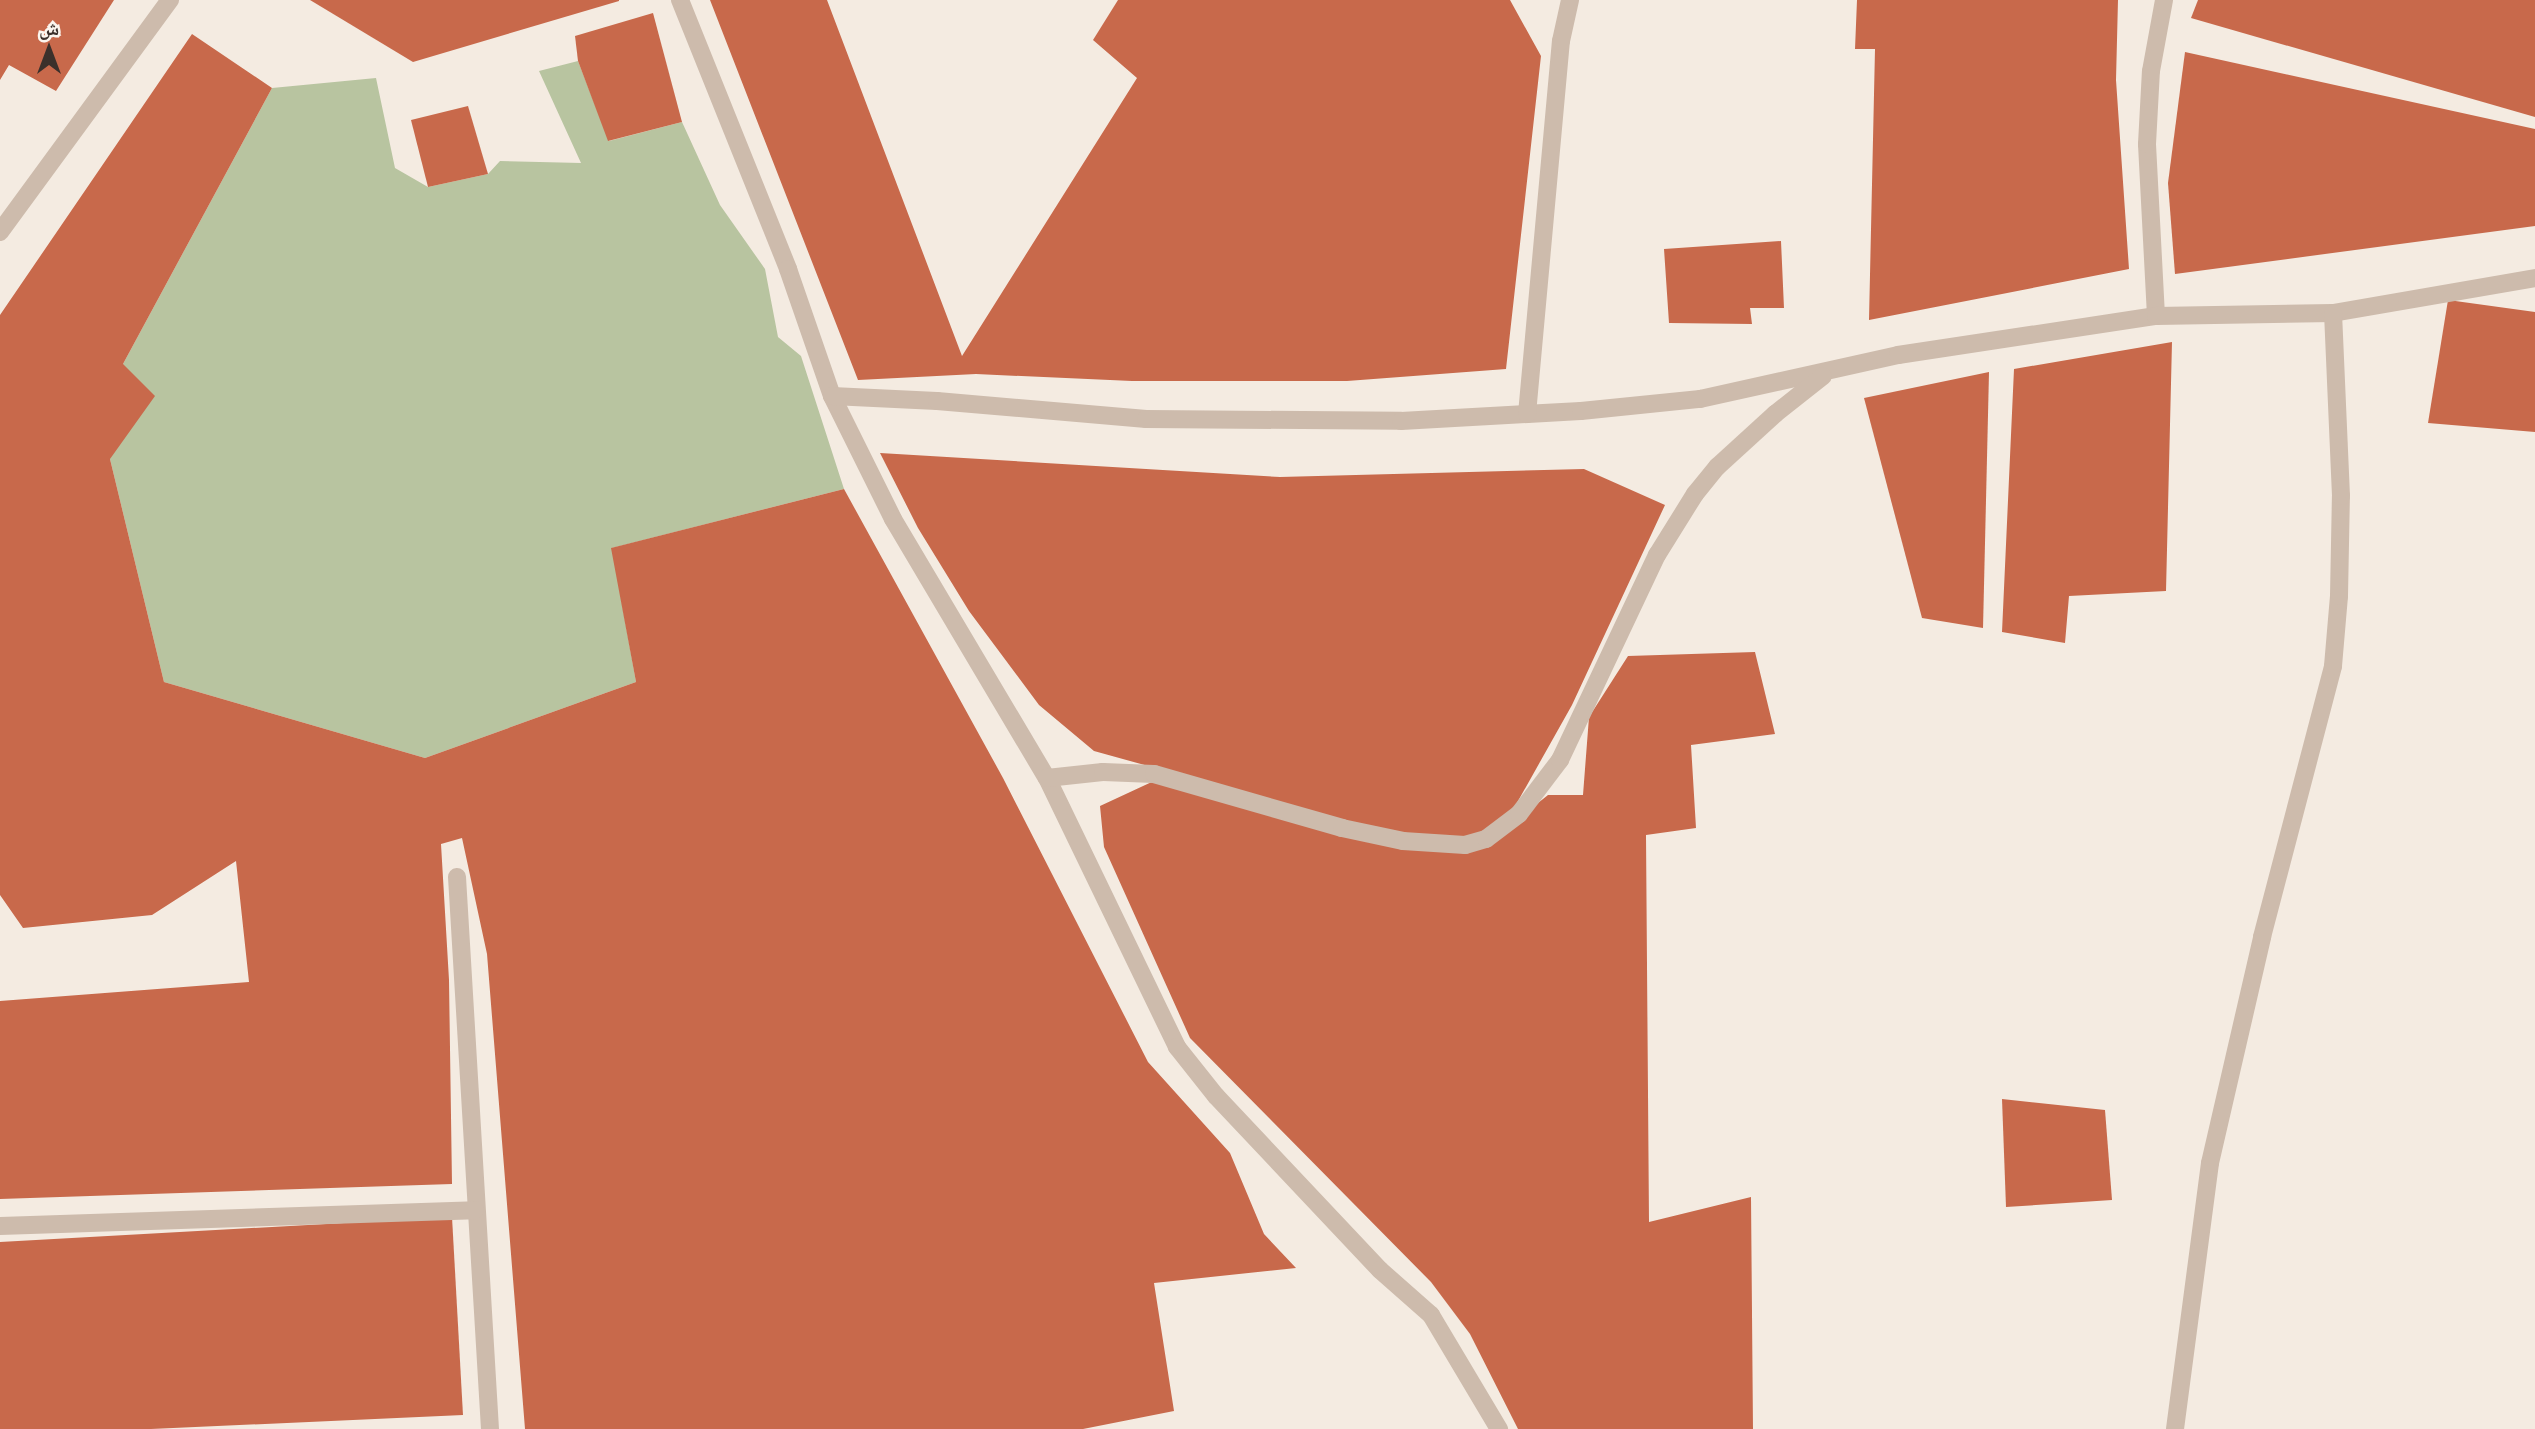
<!DOCTYPE html>
<html>
<head>
<meta charset="utf-8">
<style>
  body { margin:0 }
  #map { position:relative; width:2535px; height:1429px; overflow:hidden; background:#f4ebe1; font-family:"PT Sans Narrow","Noto Naskh Arabic",sans-serif }
  div>[style] { position:absolute }
  .green>* { inset:0; background:#b8c4a0 }
  .building>* { inset:0; background:#c8694b }
  .minor>* { height:18px; margin:-9px; padding:0 9px; transform-origin:9px; border-radius:9px; background:#cdbbac }
  span { translate:-50% -50%; white-space:nowrap; text-align:center; line-height:1.15; -webkit-text-stroke:5px #fbf5ee; paint-order:stroke }
  .north { position:absolute; left:14px; top:14px; width:70px; height:70px; -webkit-text-stroke:5px #fbf5ee; paint-order:stroke; rotate:0deg; font-size:19px; font-weight:700; line-height:28px; text-align:center; color:#3b302b }
  .north::after { content:''; display:block; margin:auto; width:24px; height:32px; background:#3b302b; clip-path:polygon(50% 0,100% 100%,50% 72%,0 100%) }
</style>
</head>
<body>
<div id="map">
  <div class="green">
    <i style="clip-path:polygon(578px 61px,609px 141px,682px 122px,720px 205px,765px 269px,778px 337px,801px 356px,844px 489px,612px 548px,636px 682px,425px 758px,164px 682px,110px 459px,123px 364px,272px 88px,376px 78px,395px 168px,428px 187px,488px 174px,500px 161px,581px 163px,539px 71px)"></i>
  </div>
  <div class="building">
    <i style="clip-path:polygon(0 0,114px 0,56px 91px,9px 65px,0 80px)"></i>
    <i style="clip-path:polygon(310px 0,619px 0,619px 1px,413px 62px)"></i>
    <i style="clip-path:polygon(710px 0,827px 0,962px 356px,1137px 78px,1093px 40px,1118px 0,1510px 0,1541px 56px,1506px 369px,1347px 381px,1132px 381px,976px 374px,858px 380px)"></i>
    <i style="clip-path:polygon(1857px 0,2118px 0,2116px 80px,2129px 269px,1869px 320px,1875px 49px,1855px 49px)"></i>
    <i style="clip-path:polygon(2198px 0,2535px 0,2535px 117px,2191px 18px)"></i>
    <i style="clip-path:polygon(653px 13px,682px 122px,608px 141px,578px 61px,575px 36px)"></i>
    <i style="clip-path:polygon(192px 34px,272px 88px,123px 364px,155px 396px,110px 459px,164px 682px,425px 758px,636px 682px,611px 548px,844px 489px,1003px 778px,1148px 1062px,1230px 1153px,1264px 1234px,1296px 1268px,1154px 1283px,1174px 1411px,1083px 1429px,525px 1429px,487px 954px,462px 838px,441px 844px,449px 980px,452px 1184px,0 1199px,0 1001px,249px 982px,236px 861px,152px 915px,23px 928px,0 895px,0 315px)"></i>
    <i style="clip-path:polygon(2185px 52px,2535px 129px,2535px 226px,2175px 274px,2168px 183px)"></i>
    <i style="clip-path:polygon(468px 106px,488px 174px,428px 187px,411px 120px)"></i>
    <i style="clip-path:polygon(1781px 241px,1784px 308px,1750px 308px,1752px 324px,1669px 323px,1664px 249px)"></i>
    <i style="clip-path:polygon(2448px 300px,2535px 312px,2535px 432px,2428px 423px)"></i>
    <i style="clip-path:polygon(2172px 342px,2166px 591px,2069px 596px,2065px 643px,2002px 632px,2014px 369px)"></i>
    <i style="clip-path:polygon(1989px 372px,1983px 628px,1922px 618px,1864px 398px)"></i>
    <i style="clip-path:polygon(880px 453px,1280px 477px,1584px 469px,1665px 505px,1572px 705px,1504px 826px,1465px 841px,1390px 833px,1094px 751px,1039px 705px,969px 611px,918px 528px)"></i>
    <i style="clip-path:polygon(1755px 652px,1775px 734px,1691px 745px,1696px 828px,1646px 835px,1649px 1222px,1751px 1197px,1753px 1429px,1518px 1429px,1470px 1334px,1431px 1282px,1190px 1038px,1104px 847px,1100px 806px,1156px 780px,1421px 850px,1479px 850px,1548px 795px,1583px 795px,1589px 717px,1628px 656px)"></i>
    <i style="clip-path:polygon(2002px 1099px,2105px 1110px,2112px 1200px,2006px 1207px)"></i>
    <i style="clip-path:polygon(452px 1217px,463px 1415px,151px 1429px,0 1429px,0 1242px)"></i>
  </div>
  <div class="minor">
    <i style="left:680px;top:0;width:290px;rotate:68.1deg"></i>
    <i style="left:788px;top:269px;width:134px;rotate:70.9deg"></i>
    <i style="left:832px;top:396px;width:137px;rotate:63.6deg"></i>
    <i style="left:893px;top:519px;width:301px;rotate:59.3deg"></i>
    <i style="left:1047px;top:778px;width:299px;rotate:64.2deg"></i>
    <i style="left:1177px;top:1047px;width:63px;rotate:51.5deg"></i>
    <i style="left:1216px;top:1096px;width:239px;rotate:46.7deg"></i>
    <i style="left:1380px;top:1270px;width:68px;rotate:41.4deg"></i>
    <i style="left:1431px;top:1315px;width:133px;rotate:59.2deg"></i>
    <i style="left:0;top:232px;width:288px;rotate:-53.8deg"></i>
    <i style="left:2156px;top:316px;width:172px;rotate:-93deg"></i>
    <i style="left:2147px;top:144px;width:73px;rotate:-86.9deg"></i>
    <i style="left:2151px;top:71px;width:72px;rotate:-79.6deg"></i>
    <i style="left:832px;top:396px;width:105px;rotate:2.7deg"></i>
    <i style="left:937px;top:401px;width:210px;rotate:4.9deg"></i>
    <i style="left:1146px;top:419px;width:255px;rotate:0.4deg"></i>
    <i style="left:1401px;top:421px;width:180px;rotate:-3.2deg"></i>
    <i style="left:1581px;top:411px;width:120px;rotate:-5.8deg"></i>
    <i style="left:1700px;top:399px;width:203px;rotate:-12.5deg"></i>
    <i style="left:1898px;top:355px;width:261px;rotate:-8.6deg"></i>
    <i style="left:2156px;top:316px;width:177px;rotate:-1deg"></i>
    <i style="left:2333px;top:313px;width:205px;rotate:-9.8deg"></i>
    <i style="left:1527px;top:414px;width:375px;rotate:-84.8deg"></i>
    <i style="left:1561px;top:41px;width:42px;rotate:-77.6deg"></i>
    <i style="left:1047px;top:778px;width:56px;rotate:-6.1deg"></i>
    <i style="left:1103px;top:772px;width:51px;rotate:2.2deg"></i>
    <i style="left:1154px;top:774px;width:196px;rotate:16deg"></i>
    <i style="left:1342px;top:828px;width:62px;rotate:12deg"></i>
    <i style="left:1403px;top:841px;width:62px;rotate:3.7deg"></i>
    <i style="left:1465px;top:845px;width:22px;rotate:-16deg"></i>
    <i style="left:1486px;top:839px;width:41px;rotate:-37.1deg"></i>
    <i style="left:1519px;top:814px;width:68px;rotate:-52.8deg"></i>
    <i style="left:1560px;top:760px;width:227px;rotate:-64.7deg"></i>
    <i style="left:1657px;top:555px;width:72px;rotate:-58.1deg"></i>
    <i style="left:1695px;top:494px;width:35px;rotate:-51deg"></i>
    <i style="left:1717px;top:467px;width:79px;rotate:-42.4deg"></i>
    <i style="left:1775px;top:414px;width:61px;rotate:-38.4deg"></i>
    <i style="left:457px;top:877px;width:553px;rotate:86.58deg"></i>
    <i style="left:0;top:1226px;width:475px;rotate:-1.9deg"></i>
    <i style="left:2175px;top:1429px;width:268px;rotate:-82.5deg"></i>
    <i style="left:2210px;top:1163px;width:232px;rotate:-77deg"></i>
    <i style="left:2262px;top:937px;width:280px;rotate:-75.3deg"></i>
    <i style="left:2333px;top:666px;width:70px;rotate:-85.1deg"></i>
    <i style="left:2339px;top:596px;width:100px;rotate:-88.9deg"></i>
    <i style="left:2341px;top:496px;width:183px;rotate:-92.5deg"></i>
  </div>
  <div class="north">ش</div>
</div>
</body>
</html>
